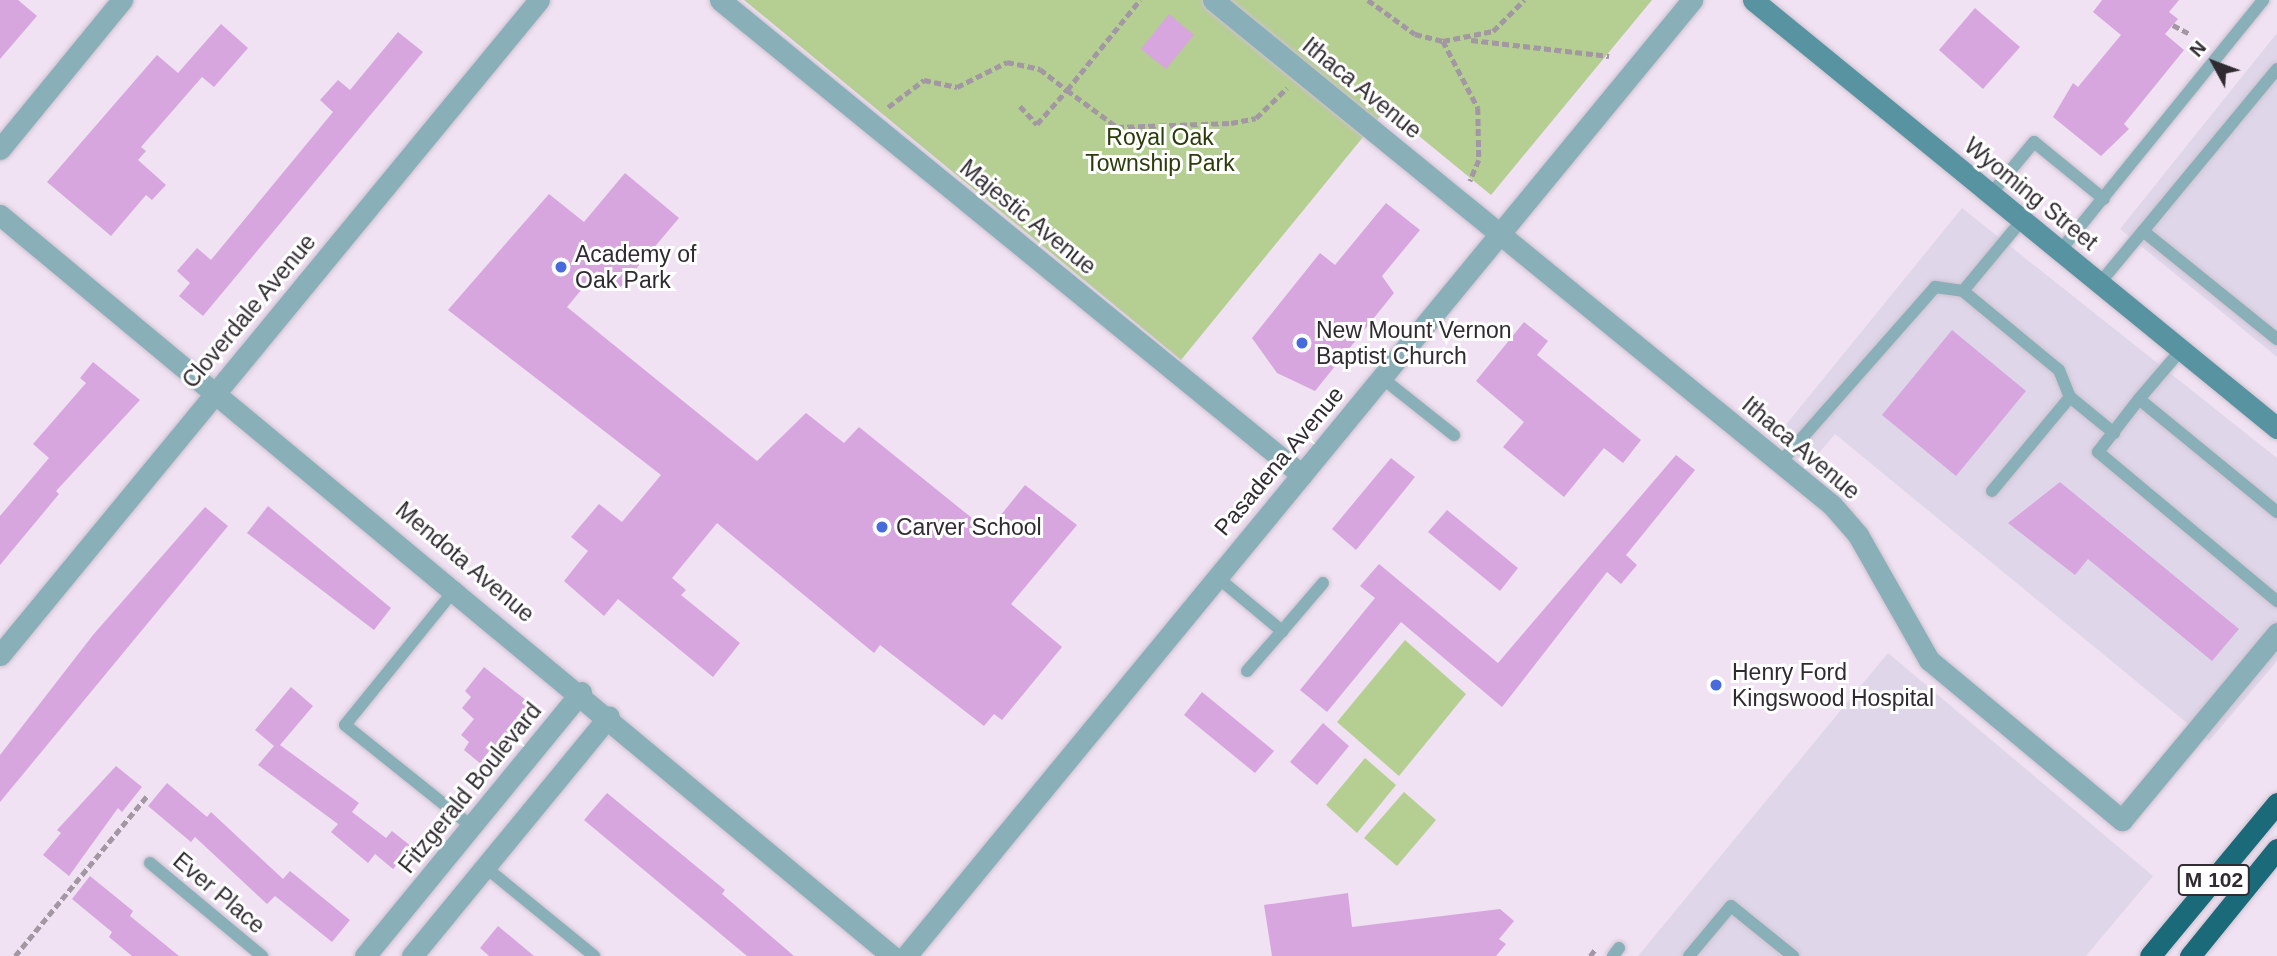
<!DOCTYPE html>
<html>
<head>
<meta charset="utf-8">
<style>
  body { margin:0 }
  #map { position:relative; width:2277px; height:956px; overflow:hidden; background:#f0e2f2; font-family:Helvetica,sans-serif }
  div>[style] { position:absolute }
  .commercial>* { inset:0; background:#dfd6ea }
  .green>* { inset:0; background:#b5ce92 }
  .building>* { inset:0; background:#d7a6df }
  .path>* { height:4.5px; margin-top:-2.25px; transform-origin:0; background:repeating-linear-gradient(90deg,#a297a3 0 7px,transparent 0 10.5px) }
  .roads { filter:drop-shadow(0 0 2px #cdc1cf) drop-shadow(0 0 2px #cdc1cf) }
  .lane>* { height:12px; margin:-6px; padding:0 6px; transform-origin:6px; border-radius:6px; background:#89afb9 }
  .street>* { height:21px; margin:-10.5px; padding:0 10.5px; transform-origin:10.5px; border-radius:10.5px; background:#89afb9 }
  .secondary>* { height:21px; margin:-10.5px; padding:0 10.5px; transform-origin:10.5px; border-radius:10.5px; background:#5893a1 }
  .highway>* { height:21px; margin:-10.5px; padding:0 10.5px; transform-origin:10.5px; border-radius:10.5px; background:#1b6a7a }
  .dots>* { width:19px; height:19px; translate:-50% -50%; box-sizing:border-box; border:4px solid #fff; border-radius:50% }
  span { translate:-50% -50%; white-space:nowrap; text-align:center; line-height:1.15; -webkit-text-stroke:6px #fff; paint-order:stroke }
  .shield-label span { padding:2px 5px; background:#fff; border:2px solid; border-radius:5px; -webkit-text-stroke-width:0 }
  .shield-label { font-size:21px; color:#302b31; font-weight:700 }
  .street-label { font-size:23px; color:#302b31 }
  .park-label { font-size:23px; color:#2b3c0a }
  .poi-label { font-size:23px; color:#302b31 }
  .left { translate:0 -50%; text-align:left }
  .north { position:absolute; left:2179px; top:28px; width:70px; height:70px; -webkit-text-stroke:5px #fff; paint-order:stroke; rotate:311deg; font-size:19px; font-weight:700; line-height:28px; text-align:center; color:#302b31 }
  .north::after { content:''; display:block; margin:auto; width:24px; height:32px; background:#302b31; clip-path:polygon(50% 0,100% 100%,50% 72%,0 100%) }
</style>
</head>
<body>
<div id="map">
  <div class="commercial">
    <i style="clip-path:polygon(2277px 33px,2277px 357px,2120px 229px)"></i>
    <i style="clip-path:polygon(1962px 208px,2277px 458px,2277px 661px,2209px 741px,1835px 434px,1808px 466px,1776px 437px)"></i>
    <i style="clip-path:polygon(1888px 653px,2153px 876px,2086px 956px,1638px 956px)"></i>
  </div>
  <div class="green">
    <i style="clip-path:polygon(744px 0,1652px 0,1491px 195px,1386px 109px,1181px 360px)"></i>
    <i style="clip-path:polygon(1405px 640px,1466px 694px,1399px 776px,1337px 722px)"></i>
    <i style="clip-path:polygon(1365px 758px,1396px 785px,1357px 833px,1326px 805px)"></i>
    <i style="clip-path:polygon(1404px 792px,1436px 820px,1397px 866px,1364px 838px)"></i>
  </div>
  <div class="building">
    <i style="clip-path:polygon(0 0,18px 0,37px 16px,0 59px)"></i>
    <i style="clip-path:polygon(2102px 0,2179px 0,2169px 12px,2178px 19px,2165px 34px,2184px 50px,2124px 124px,2129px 129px,2101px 156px,2053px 117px,2073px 83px,2078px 87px,2121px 35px,2093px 12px)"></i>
    <i style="clip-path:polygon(1975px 8px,2020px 47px,1983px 89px,1939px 50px)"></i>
    <i style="clip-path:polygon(1169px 14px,1194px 35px,1166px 69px,1141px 49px)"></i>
    <i style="clip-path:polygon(221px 24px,248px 48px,214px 87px,202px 77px,141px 147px,146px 151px,138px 160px,166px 185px,152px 200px,146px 195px,111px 236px,47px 182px,157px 55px,178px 73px)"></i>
    <i style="clip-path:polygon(398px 32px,423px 52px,203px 316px,179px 296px,190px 283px,177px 271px,197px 248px,211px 260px,333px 112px,320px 100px,338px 80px,350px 90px)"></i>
    <i style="clip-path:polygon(625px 173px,679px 218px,619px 289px,597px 271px,567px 307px,757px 461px,806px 413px,844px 443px,859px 427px,988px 531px,1025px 485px,1077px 525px,1011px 604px,1062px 647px,1002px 720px,994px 714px,984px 726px,880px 645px,874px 653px,717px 523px,672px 578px,686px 590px,681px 595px,740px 643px,713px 677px,618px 599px,604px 616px,564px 581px,588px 551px,571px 537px,599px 504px,622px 522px,661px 475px,448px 310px,549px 194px,584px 222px)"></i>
    <i style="clip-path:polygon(1386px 203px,1420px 230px,1382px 276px,1394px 293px,1315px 391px,1277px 373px,1252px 338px,1320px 253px,1335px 265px)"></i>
    <i style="clip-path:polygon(1524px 322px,1548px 341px,1537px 355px,1641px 440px,1623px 463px,1604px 448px,1564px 497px,1503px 447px,1524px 422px,1476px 381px)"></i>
    <i style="clip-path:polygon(1952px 330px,2026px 391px,1956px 476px,1882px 415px)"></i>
    <i style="clip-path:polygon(93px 362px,140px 400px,56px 491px,59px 494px,0 565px,0 516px,49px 458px,33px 444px,86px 383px,80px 378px)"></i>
    <i style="clip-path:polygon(1676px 455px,1695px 470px,1626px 555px,1637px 565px,1621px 584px,1607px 572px,1502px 707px,1401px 622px,1327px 712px,1300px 690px,1375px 598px,1360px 586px,1379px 564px,1498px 663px)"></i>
    <i style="clip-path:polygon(1391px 458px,1415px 477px,1356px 550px,1332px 529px)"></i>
    <i style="clip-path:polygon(2060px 482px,2239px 629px,2212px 661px,2088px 559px,2075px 575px,2008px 523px)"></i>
    <i style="clip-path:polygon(268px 506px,391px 608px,374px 630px,247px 533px)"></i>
    <i style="clip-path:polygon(205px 507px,228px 526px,0 802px,0 755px,93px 635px)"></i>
    <i style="clip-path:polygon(1447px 510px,1518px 568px,1500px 591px,1428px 532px)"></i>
    <i style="clip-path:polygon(484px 667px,536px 708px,487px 769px,464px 750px,469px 742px,461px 735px,474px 719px,462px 708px,471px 697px,465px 691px)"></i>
    <i style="clip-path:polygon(291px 687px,313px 706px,280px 745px,359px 803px,352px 812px,386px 838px,392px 831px,412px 847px,393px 869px,375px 854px,368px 863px,331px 832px,338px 824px,258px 765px,274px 746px,255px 730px)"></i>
    <i style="clip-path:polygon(1202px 692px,1274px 751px,1255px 773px,1184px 715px)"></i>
    <i style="clip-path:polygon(1323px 723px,1349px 746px,1317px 785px,1290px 762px)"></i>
    <i style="clip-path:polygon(116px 766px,142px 787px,122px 812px,118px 808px,69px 876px,43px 855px,61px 833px,57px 830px)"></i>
    <i style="clip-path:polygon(167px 783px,207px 817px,211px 812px,283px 879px,290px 871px,350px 920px,332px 942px,275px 896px,267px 904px,195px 837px,191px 842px,148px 806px)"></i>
    <i style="clip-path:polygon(607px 793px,725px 890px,722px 894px,794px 956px,747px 956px,584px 820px)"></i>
    <i style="clip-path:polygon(90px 876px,133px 911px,130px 916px,179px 956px,132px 956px,109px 937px,112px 932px,72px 899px)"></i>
    <i style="clip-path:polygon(1348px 893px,1352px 927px,1500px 909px,1514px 921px,1499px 939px,1506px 944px,1496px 956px,1272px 956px,1264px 905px)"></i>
    <i style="clip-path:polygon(498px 926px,534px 956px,489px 956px,480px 948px)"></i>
  </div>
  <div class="path">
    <i style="left:1368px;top:0;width:58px;rotate:35.9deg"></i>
    <i style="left:1415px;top:34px;width:29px;rotate:14deg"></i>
    <i style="left:1443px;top:41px;width:51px;rotate:-11.3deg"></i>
    <i style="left:1493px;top:31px;width:44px;rotate:-45deg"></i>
    <i style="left:2173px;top:25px;width:19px;rotate:28deg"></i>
    <i style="left:1471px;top:40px;width:139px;rotate:6.6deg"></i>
    <i style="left:1443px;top:41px;width:76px;rotate:62.4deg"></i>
    <i style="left:1478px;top:108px;width:52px;rotate:88.9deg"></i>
    <i style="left:1479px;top:160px;width:23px;rotate:113deg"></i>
    <i style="left:1020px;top:106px;width:25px;rotate:47deg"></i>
    <i style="left:1037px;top:124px;width:45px;rotate:-48.6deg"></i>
    <i style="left:1067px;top:90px;width:62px;rotate:36.5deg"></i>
    <i style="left:1117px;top:127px;width:114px;rotate:-2deg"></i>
    <i style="left:1231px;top:123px;width:25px;rotate:-11deg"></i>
    <i style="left:1256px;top:118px;width:43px;rotate:-44.1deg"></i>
    <i style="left:888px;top:107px;width:45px;rotate:-36.9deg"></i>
    <i style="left:924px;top:80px;width:34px;rotate:12deg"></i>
    <i style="left:957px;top:87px;width:56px;rotate:-26.6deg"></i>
    <i style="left:1007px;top:62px;width:34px;rotate:12deg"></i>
    <i style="left:1040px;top:69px;width:34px;rotate:38deg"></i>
    <i style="left:1067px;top:90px;width:116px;rotate:-51deg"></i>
    <i style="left:15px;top:956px;width:207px;rotate:-50.5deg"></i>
    <i style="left:1590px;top:956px;width:10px;rotate:-53deg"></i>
  </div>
  <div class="roads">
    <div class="lane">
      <i style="left:2277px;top:69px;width:210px;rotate:129.6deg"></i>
      <i style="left:2143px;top:231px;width:172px;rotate:38.9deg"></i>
      <i style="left:1990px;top:195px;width:69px;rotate:-50.3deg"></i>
      <i style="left:2034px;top:142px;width:90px;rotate:39.2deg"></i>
      <i style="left:2022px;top:220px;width:92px;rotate:129.7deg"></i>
      <i style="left:1963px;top:291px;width:124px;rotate:39.5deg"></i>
      <i style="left:2059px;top:370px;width:29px;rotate:68deg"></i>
      <i style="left:2070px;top:397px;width:57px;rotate:39.3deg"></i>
      <i style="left:2060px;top:251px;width:323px;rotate:-51deg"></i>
      <i style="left:2099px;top:284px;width:69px;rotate:-50.3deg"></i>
      <i style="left:1382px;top:378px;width:92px;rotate:38.4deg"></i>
      <i style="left:2139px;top:399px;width:65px;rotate:-49.4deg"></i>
      <i style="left:1780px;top:463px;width:235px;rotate:-48.6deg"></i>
      <i style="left:1935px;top:287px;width:28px;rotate:8deg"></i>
      <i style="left:1992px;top:491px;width:122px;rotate:-50.3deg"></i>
      <i style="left:2277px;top:512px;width:178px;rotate:-140.7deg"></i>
      <i style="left:2139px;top:399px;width:67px;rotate:127.7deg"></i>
      <i style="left:2098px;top:452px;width:233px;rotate:39.8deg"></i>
      <i style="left:1217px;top:577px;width:85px;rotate:39.7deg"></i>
      <i style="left:1282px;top:631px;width:63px;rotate:-49.5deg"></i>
      <i style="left:456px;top:588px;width:176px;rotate:129deg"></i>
      <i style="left:345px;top:725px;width:161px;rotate:38.7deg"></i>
      <i style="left:1247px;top:671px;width:53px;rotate:-48.8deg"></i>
      <i style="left:150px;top:863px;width:146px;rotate:39.7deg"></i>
      <i style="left:485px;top:867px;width:141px;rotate:39.2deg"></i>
      <i style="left:1613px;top:956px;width:10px;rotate:-53deg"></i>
      <i style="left:1689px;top:956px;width:65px;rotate:-50deg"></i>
      <i style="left:1731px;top:906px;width:80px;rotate:38.9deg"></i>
    </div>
    <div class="street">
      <i style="left:720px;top:0;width:751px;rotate:39.22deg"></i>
      <i style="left:1213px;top:0;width:799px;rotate:39.21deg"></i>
      <i style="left:1832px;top:505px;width:40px;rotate:49deg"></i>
      <i style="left:1858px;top:535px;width:144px;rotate:60.4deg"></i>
      <i style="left:1929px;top:660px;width:251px;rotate:39.7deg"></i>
      <i style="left:2122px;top:820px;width:243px;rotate:-50.3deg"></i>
      <i style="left:0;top:149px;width:193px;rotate:-50.7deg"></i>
      <i style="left:0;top:215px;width:1160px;rotate:39.72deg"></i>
      <i style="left:0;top:655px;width:848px;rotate:-50.55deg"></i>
      <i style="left:365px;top:956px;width:341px;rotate:-50.7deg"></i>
      <i style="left:412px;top:956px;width:310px;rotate:-50.6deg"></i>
      <i style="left:906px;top:956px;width:1238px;rotate:-50.57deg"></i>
    </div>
    <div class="secondary">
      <i style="left:1753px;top:0;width:677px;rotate:39.24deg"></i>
    </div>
    <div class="highway">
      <i style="left:2150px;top:956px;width:199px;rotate:-50.3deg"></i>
      <i style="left:2190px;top:956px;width:138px;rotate:-50.9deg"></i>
    </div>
  </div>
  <div class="dots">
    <i style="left:561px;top:267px;background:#476add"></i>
    <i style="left:1302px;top:343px;background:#476add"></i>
    <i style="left:882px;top:527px;background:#476add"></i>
    <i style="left:1716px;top:685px;background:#476add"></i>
  </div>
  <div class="shield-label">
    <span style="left:2214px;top:880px">M 102</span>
  </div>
  <div class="street-label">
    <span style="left:1362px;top:88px;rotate:39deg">Ithaca Avenue</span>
    <span style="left:2031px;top:194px;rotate:39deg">Wyoming Street</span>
    <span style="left:1028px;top:217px;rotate:39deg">Majestic Avenue</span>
    <span style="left:249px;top:311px;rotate:-50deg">Cloverdale Avenue</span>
    <span style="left:1801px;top:448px;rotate:40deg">Ithaca Avenue</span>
    <span style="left:1279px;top:461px;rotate:-50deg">Pasadena Avenue</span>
    <span style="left:465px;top:562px;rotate:40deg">Mendota Avenue</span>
    <span style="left:470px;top:788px;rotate:-51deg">Fitzgerald Boulevard</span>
    <span style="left:219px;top:893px;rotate:40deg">Ever Place</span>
  </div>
  <div class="park-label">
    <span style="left:1160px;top:150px">Royal Oak<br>Township Park</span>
  </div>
  <div class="poi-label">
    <span class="left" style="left:575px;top:267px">Academy of<br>Oak Park</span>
    <span class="left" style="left:1316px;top:343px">New Mount Vernon<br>Baptist Church</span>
    <span class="left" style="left:896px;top:527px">Carver School</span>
    <span class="left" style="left:1732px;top:685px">Henry Ford<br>Kingswood Hospital</span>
  </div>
  <div class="north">N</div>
</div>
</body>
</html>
